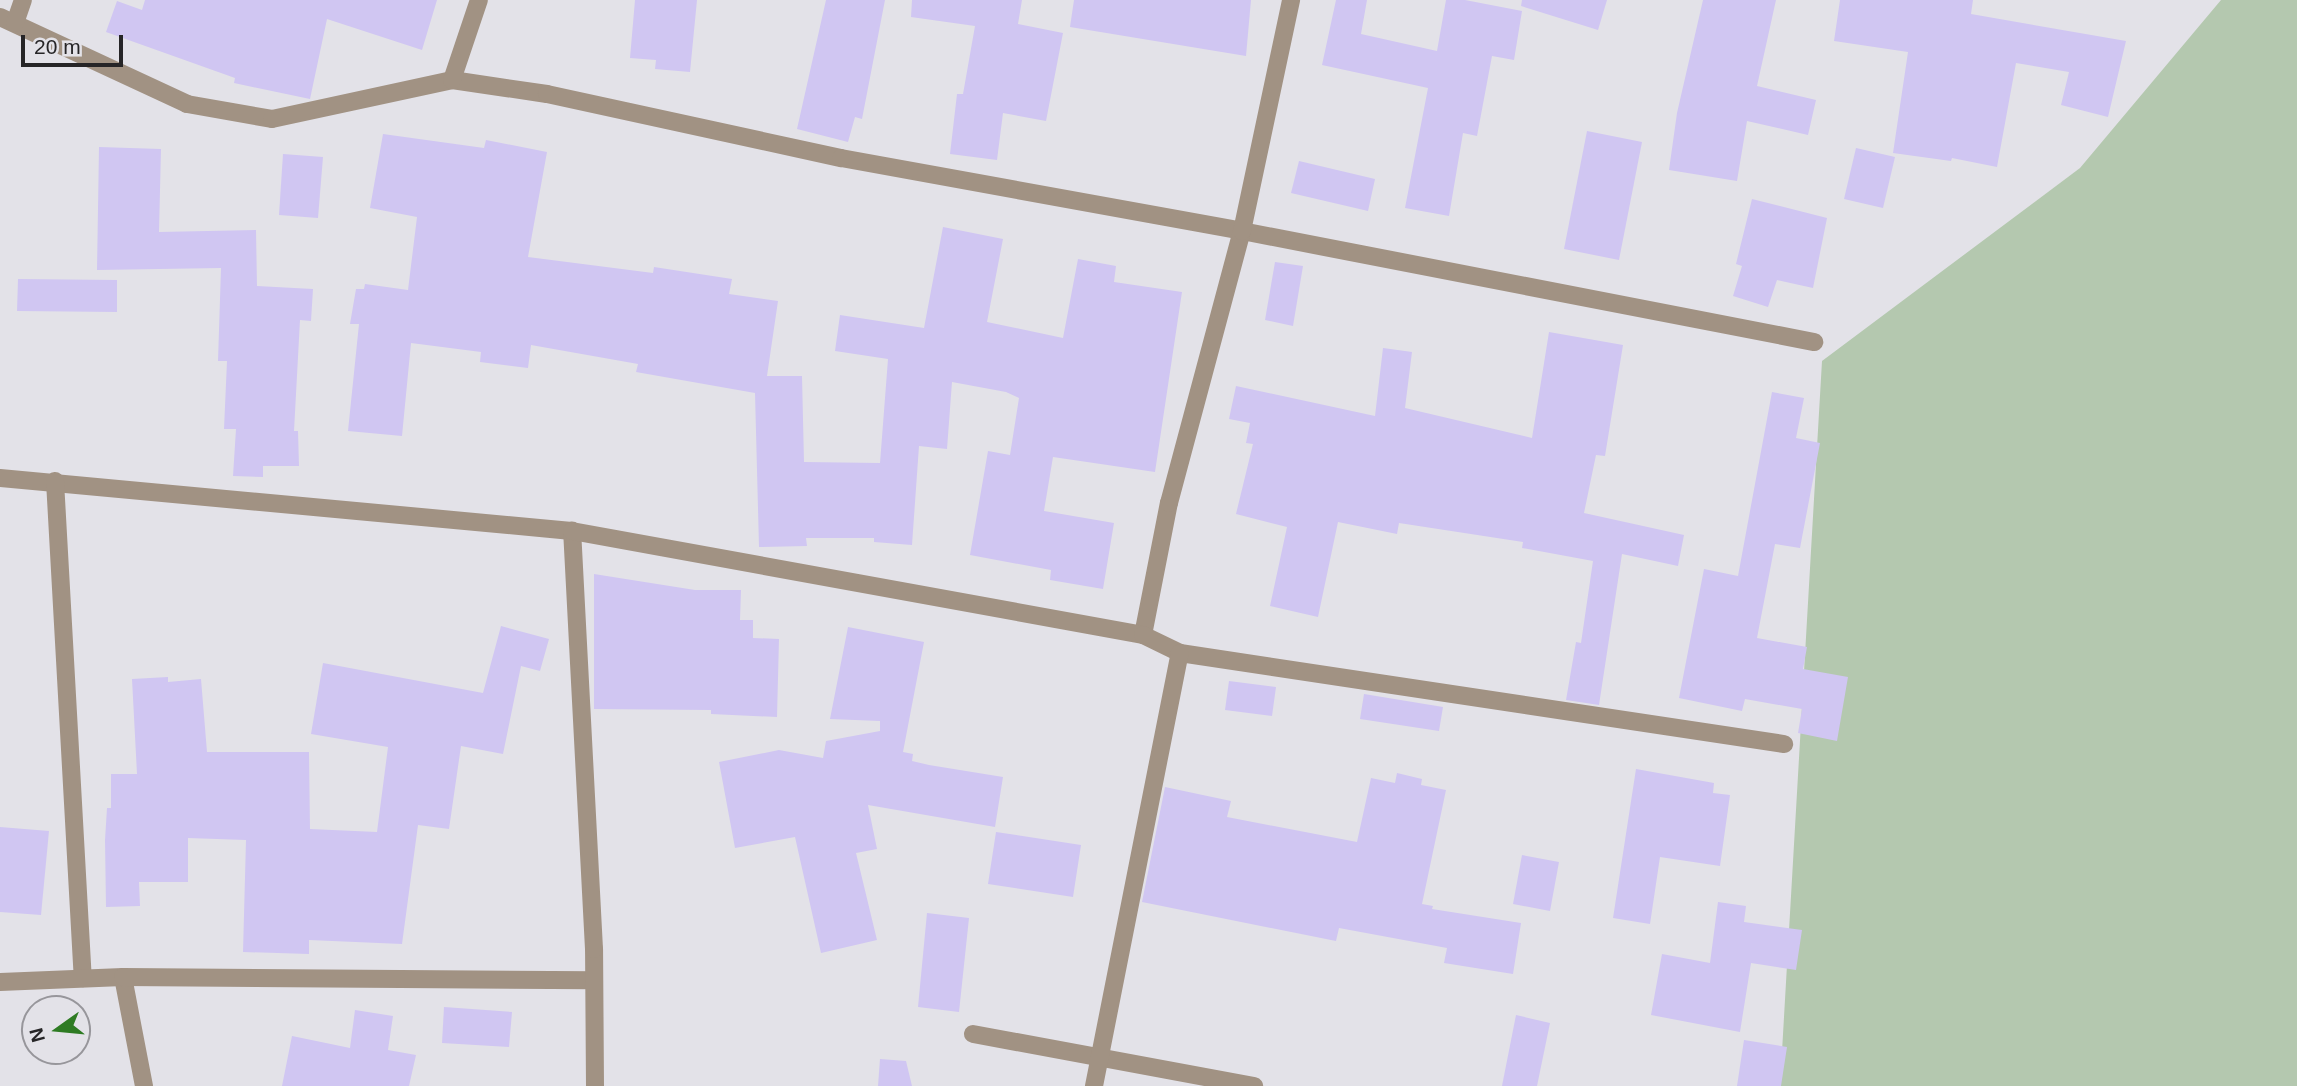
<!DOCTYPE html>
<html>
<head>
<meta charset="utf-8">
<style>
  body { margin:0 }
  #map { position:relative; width:2297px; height:1086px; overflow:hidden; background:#e3e2e8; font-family:Arial,sans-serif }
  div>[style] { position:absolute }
  .green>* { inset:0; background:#b4c8af }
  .building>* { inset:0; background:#d0c6f2 }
  .minor>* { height:18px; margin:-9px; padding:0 9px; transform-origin:9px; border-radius:9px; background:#a19283 }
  span { translate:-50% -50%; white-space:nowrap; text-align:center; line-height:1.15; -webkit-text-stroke:5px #e3e2e8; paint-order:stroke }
  .north { position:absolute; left:21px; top:995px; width:70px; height:70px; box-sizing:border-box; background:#e3e2e8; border:2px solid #97969b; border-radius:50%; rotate:255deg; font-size:19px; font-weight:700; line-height:28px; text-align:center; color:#262527 }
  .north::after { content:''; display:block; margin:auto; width:24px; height:32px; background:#2e7b23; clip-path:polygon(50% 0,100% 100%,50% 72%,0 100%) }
  .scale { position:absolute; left:21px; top:35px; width:102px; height:32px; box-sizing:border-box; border:4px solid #262527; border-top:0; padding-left:9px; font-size:21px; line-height:24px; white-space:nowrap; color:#262527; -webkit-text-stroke:5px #e3e2e8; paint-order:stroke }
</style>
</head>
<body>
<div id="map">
  <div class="green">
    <i style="clip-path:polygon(2221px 0,2297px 0,2297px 1086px,1780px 1086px,1822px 361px,2080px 168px)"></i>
  </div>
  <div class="building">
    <i style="clip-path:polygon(145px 0,437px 0,422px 50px,327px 19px,310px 99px,234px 83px,235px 78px,106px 32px,117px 1px,142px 10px)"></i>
    <i style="clip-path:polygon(635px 0,697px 0,690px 72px,655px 69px,656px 60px,630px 58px)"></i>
    <i style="clip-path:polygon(826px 0,885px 0,862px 119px,855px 117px,848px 142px,797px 129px)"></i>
    <i style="clip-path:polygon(912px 0,1022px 0,1018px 24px,1063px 33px,1046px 121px,1003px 113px,997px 160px,950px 154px,957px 94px,963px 94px,975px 26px,911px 17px)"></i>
    <i style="clip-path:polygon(1074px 0,1251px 0,1246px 56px,1070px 27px)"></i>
    <i style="clip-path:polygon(1336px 0,1367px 0,1361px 34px,1437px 51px,1446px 0,1465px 0,1522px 11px,1514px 60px,1492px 56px,1477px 136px,1463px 133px,1449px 216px,1405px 208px,1428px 88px,1322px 65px)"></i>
    <i style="clip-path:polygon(1522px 0,1607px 0,1598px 30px,1521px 6px)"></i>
    <i style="clip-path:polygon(1703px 0,1776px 0,1757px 86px,1816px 100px,1808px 135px,1747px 121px,1737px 181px,1669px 170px,1677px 113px)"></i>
    <i style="clip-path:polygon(1840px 0,1973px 0,1971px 14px,2126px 41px,2108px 117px,2061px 105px,2069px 72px,2016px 63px,1997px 167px,1952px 158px,1951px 161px,1893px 153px,1908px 52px,1834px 41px)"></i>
    <i style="clip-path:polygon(1587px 131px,1642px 142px,1619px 260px,1564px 249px)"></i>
    <i style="clip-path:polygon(383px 134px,484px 148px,486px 140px,547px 152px,528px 257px,653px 273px,654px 267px,732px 279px,729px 294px,778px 301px,767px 376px,802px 376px,804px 462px,880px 463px,888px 359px,835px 351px,840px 315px,924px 328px,943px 227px,1003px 239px,987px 322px,1063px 338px,1078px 259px,1116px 266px,1114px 282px,1182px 292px,1155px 472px,1053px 457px,1044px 511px,1114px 523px,1103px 589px,1050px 580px,1051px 570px,970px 555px,988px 451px,1010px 455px,1019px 398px,1006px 392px,952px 382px,947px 449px,919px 446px,912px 545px,874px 542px,874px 538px,806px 538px,807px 546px,759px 547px,755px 393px,636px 372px,638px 364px,531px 345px,528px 368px,480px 362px,481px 352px,411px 343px,402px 436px,348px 431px,359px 324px,350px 324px,356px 289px,364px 289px,365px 284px,408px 290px,417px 217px,370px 208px)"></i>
    <i style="clip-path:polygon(99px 147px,161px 149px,159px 232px,256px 230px,257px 286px,313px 289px,311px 321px,300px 320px,294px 431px,298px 431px,299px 466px,263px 466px,263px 477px,233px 476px,236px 429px,224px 429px,227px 361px,218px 361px,221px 268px,97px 270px)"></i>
    <i style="clip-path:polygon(1856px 148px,1895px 157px,1883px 208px,1844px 199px)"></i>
    <i style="clip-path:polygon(283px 154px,323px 157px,318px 218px,279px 215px)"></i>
    <i style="clip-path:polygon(1299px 161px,1375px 179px,1368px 211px,1291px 193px)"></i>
    <i style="clip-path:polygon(1752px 199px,1827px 218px,1813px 288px,1777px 280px,1768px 307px,1733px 296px,1742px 266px,1736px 264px)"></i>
    <i style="clip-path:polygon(1275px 262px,1303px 266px,1293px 326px,1265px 320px)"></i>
    <i style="clip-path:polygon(18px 279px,117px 280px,117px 312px,17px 311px)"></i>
    <i style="clip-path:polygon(1549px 332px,1623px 345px,1605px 456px,1596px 455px,1584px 513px,1684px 535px,1678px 566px,1622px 554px,1599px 705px,1566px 700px,1576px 642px,1581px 643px,1593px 561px,1522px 548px,1523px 542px,1399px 523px,1397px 534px,1338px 522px,1318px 617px,1270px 606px,1287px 527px,1236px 514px,1253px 444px,1246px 443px,1250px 423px,1229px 419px,1236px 386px,1375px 416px,1383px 348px,1412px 352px,1405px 408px,1532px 438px)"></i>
    <i style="clip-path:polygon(1772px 392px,1804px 398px,1796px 438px,1820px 443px,1800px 548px,1775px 544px,1757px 638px,1807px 647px,1803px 669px,1848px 677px,1837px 741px,1798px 733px,1802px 709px,1745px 699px,1742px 711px,1679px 698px,1704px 569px,1738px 576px)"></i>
    <i style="clip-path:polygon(594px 574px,695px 590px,741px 590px,740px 620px,753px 620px,753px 638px,779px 639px,777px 717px,711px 714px,711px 710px,594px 709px)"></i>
    <i style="clip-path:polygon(501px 626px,549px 639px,540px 671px,521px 666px,503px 754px,461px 746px,449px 829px,418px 825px,402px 944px,309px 940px,309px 954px,243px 952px,246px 840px,188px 838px,188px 882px,139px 882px,140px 906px,106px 907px,105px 840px,107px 808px,111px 808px,111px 774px,137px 774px,132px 679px,168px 677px,168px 682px,201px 679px,207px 752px,309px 752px,310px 829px,377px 832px,388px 747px,311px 734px,323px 663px,483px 693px)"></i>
    <i style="clip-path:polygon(848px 627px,924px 642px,903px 752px,913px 754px,912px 761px,929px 765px,1003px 777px,995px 827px,868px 805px,877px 849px,856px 853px,877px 940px,821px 953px,795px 837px,735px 848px,719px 762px,779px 750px,823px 758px,826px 741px,880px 731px,880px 721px,830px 719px)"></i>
    <i style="clip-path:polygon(1229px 681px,1276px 687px,1272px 716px,1225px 710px)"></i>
    <i style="clip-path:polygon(1364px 694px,1443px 707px,1439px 731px,1360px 719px)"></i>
    <i style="clip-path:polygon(1636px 769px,1714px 783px,1713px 793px,1730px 795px,1720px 866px,1660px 857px,1650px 924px,1613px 918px)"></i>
    <i style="clip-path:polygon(1397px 773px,1422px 779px,1421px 785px,1446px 790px,1422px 904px,1433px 906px,1432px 909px,1521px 923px,1513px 974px,1444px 963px,1447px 948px,1339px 928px,1336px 941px,1142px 902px,1165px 787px,1231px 801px,1227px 817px,1357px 842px,1371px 778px,1395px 783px)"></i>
    <i style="clip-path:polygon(0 827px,49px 831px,41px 915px,0 912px)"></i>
    <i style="clip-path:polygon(996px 832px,1081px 845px,1073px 897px,988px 884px)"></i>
    <i style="clip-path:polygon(1522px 855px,1559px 862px,1550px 911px,1513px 904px)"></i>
    <i style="clip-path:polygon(1718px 902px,1746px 906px,1744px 922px,1802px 930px,1796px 970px,1751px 963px,1740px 1032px,1651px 1015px,1662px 954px,1710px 963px)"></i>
    <i style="clip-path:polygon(927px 913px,969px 918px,959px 1012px,918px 1007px)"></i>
    <i style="clip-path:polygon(444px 1007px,512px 1012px,509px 1047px,442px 1043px)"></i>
    <i style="clip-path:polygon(355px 1010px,393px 1016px,388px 1050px,416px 1055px,409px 1086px,282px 1086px,292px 1036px,350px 1048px)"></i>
    <i style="clip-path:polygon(1516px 1015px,1550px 1023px,1537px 1086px,1502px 1086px)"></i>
    <i style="clip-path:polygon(1744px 1040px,1787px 1047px,1781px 1086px,1737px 1086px)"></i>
    <i style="clip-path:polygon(880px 1059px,906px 1061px,912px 1086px,878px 1086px)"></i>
  </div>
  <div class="minor">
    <i style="left:0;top:17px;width:206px;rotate:24.9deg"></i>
    <i style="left:187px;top:104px;width:86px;rotate:10deg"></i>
    <i style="left:272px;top:119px;width:184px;rotate:-12.2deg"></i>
    <i style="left:452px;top:80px;width:96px;rotate:8.4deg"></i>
    <i style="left:547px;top:94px;width:301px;rotate:12.3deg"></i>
    <i style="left:841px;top:158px;width:408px;rotate:10.3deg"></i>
    <i style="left:1242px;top:231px;width:583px;rotate:10.98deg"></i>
    <i style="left:15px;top:23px;width:24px;rotate:-71deg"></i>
    <i style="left:452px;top:80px;width:84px;rotate:-71.4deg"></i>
    <i style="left:0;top:478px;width:574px;rotate:5.29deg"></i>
    <i style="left:55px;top:481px;width:498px;rotate:86.8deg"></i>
    <i style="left:1143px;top:635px;width:135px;rotate:-78.9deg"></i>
    <i style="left:1169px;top:503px;width:282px;rotate:-75deg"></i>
    <i style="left:1242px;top:231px;width:236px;rotate:-78deg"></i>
    <i style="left:123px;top:977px;width:111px;rotate:79.1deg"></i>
    <i style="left:0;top:982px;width:123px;rotate:-2.3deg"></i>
    <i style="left:123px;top:977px;width:471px;rotate:0.4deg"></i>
    <i style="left:973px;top:1034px;width:286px;rotate:10.5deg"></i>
    <i style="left:595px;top:1086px;width:137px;rotate:-90.4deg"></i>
    <i style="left:594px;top:949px;width:419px;rotate:-93deg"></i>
    <i style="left:572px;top:531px;width:580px;rotate:10.32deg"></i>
    <i style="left:1143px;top:635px;width:41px;rotate:25.9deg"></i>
    <i style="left:1180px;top:653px;width:611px;rotate:8.57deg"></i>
    <i style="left:1094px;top:1086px;width:441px;rotate:-78.8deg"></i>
  </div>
  <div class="north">N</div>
  <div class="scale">20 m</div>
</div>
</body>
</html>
